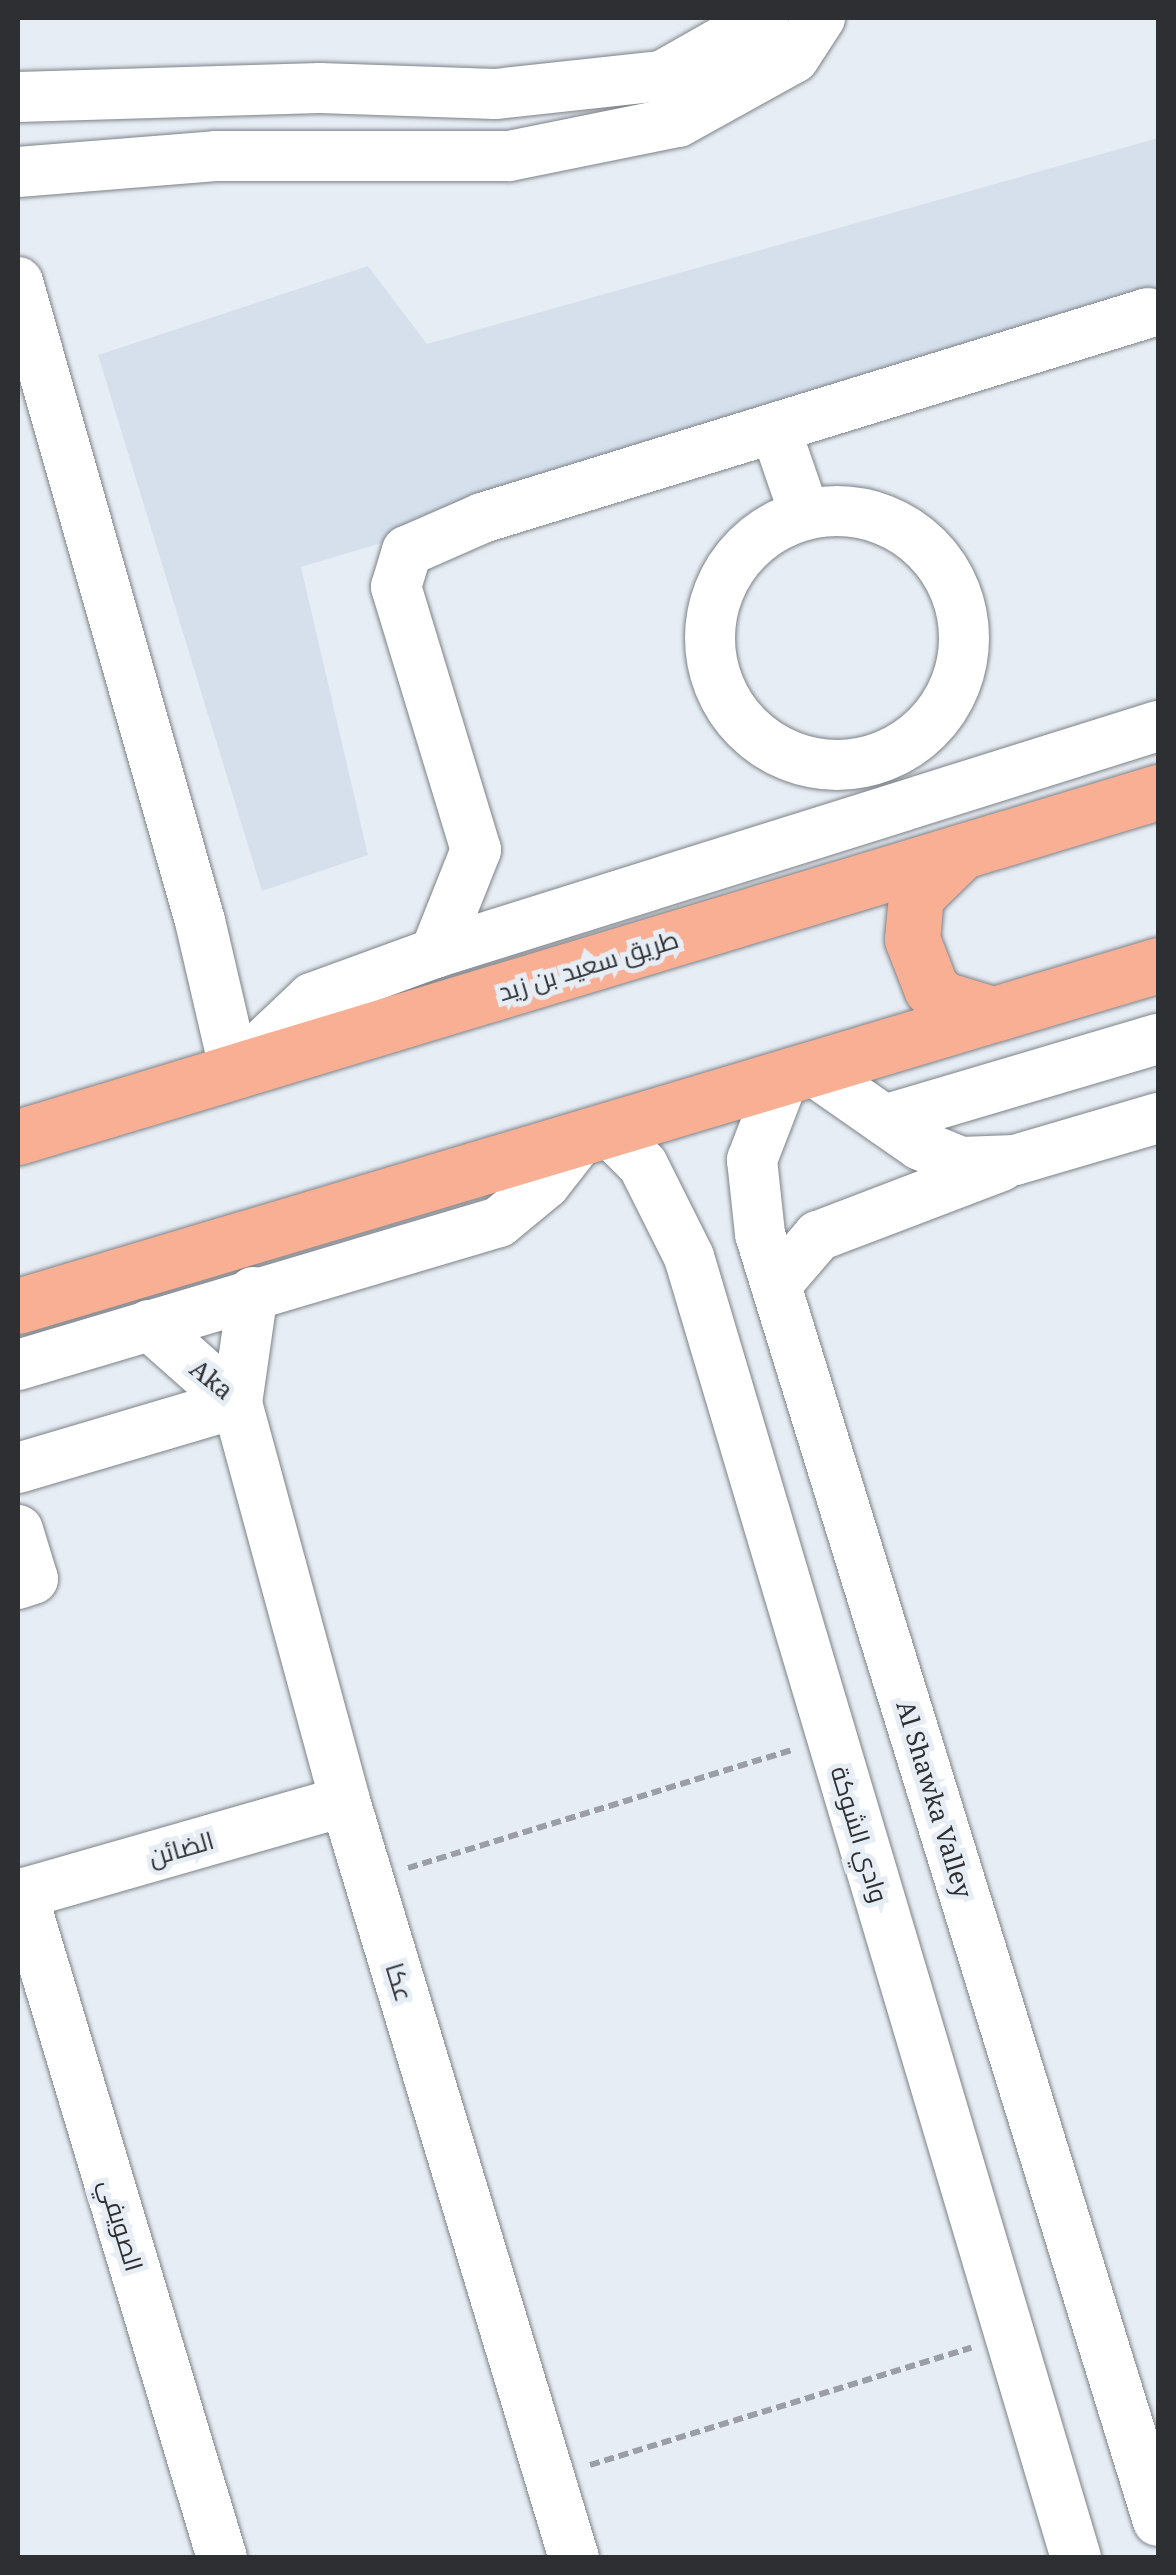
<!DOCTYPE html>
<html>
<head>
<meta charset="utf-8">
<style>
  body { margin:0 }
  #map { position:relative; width:1176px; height:2575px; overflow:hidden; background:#e7edf4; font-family:"Noto Serif",Cairo,serif }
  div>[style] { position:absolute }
  .built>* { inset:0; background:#d6e0ed }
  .path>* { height:6px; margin-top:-3px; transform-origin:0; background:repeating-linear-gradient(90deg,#9b9fa5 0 10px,transparent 0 15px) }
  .roads { filter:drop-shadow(0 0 2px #7d8288) drop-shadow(0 0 2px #7d8288) }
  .minor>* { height:50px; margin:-25px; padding:0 25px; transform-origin:25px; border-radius:25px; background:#fff }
  .minor>.ring { margin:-25px; padding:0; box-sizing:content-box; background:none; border:50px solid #fff; border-radius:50% }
  .major>* { height:55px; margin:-27.5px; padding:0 27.5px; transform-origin:27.5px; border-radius:27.5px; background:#f8af93 }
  span { translate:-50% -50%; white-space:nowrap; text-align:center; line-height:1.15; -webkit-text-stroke:10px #e7edf4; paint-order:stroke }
  .street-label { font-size:25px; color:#2d2f32 }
  .frame { position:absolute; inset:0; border:20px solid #2d2f32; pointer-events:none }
</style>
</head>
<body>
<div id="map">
  <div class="built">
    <i style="clip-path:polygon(1158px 138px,1158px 312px,301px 567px,368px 855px,262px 891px,98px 355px,368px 266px,427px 344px)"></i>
  </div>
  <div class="path">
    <i style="left:408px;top:1868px;width:402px;rotate:-17.1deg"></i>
    <i style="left:590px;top:2465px;width:399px;rotate:-17.1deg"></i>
  </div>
  <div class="roads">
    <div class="minor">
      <i style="left:18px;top:97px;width:302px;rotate:-1.7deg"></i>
      <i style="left:320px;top:88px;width:175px;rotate:2deg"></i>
      <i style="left:495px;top:94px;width:168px;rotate:-6.2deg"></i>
      <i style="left:662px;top:76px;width:117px;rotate:-29.6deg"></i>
      <i style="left:18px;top:172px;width:198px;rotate:-4.6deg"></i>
      <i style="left:215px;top:156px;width:294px"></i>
      <i style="left:509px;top:156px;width:172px;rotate:-11.4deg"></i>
      <i style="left:678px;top:122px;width:132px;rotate:-28.9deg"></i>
      <i style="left:794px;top:58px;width:48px;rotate:-57deg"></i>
      <i style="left:18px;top:282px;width:664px;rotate:74.1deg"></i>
      <i style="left:200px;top:921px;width:154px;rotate:76.9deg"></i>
      <i style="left:775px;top:428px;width:92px;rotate:71deg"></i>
      <i class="ring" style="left:710px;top:511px;width:204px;height:204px"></i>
      <i style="left:435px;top:953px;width:111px;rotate:-68.3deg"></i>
      <i style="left:476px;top:850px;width:275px;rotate:-106.9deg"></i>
      <i style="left:396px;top:587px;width:38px;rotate:-73deg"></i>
      <i style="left:407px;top:551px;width:82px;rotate:-23.7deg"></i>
      <i style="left:482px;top:518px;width:697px;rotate:-17.11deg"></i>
      <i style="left:811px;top:1069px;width:133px;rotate:34.9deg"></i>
      <i style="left:920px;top:1145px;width:44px;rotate:22.5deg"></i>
      <i style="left:961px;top:1162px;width:54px;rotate:-2.1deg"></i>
      <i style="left:1015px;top:1160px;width:149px;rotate:-16.4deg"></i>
      <i style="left:235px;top:1071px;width:106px;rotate:-43.5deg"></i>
      <i style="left:312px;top:998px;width:131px;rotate:-20.1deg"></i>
      <i style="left:435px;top:953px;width:758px;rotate:-17.43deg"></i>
      <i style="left:784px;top:1077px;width:89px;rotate:111.1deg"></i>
      <i style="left:752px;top:1160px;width:74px;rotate:83.8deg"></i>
      <i style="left:760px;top:1234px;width:1347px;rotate:72.82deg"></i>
      <i style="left:884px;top:1120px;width:286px;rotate:-16.5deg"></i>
      <i style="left:607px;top:1129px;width:51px;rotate:45deg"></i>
      <i style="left:643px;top:1165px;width:103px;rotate:63.4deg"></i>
      <i style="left:689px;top:1257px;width:1357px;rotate:73.43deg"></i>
      <i style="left:776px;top:1285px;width:65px;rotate:-49.4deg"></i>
      <i style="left:818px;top:1236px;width:196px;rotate:-20.9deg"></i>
      <i style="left:253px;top:1292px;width:112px;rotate:98.2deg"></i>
      <i style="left:237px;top:1403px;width:412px;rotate:74.8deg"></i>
      <i style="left:345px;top:1801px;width:791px;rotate:73.17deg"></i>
      <i style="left:149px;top:1325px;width:118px;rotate:41.6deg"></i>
      <i style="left:18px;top:1365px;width:502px;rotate:-16.56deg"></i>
      <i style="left:499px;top:1222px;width:60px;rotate:-39.6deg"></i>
      <i style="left:545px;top:1184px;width:58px;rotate:-52deg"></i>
      <i style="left:18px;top:1468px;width:228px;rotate:-16.5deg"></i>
      <i style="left:18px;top:1530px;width:51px;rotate:73deg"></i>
      <i style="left:33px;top:1579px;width:16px;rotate:162deg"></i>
      <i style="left:22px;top:1893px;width:694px;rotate:73.26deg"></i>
      <i style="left:18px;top:1895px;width:340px;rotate:-16deg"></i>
    </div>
    <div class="major">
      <i style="left:960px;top:853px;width:62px;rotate:135.7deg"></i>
      <i style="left:916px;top:896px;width:43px;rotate:95.3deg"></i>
      <i style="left:912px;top:939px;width:53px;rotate:68.8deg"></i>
      <i style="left:931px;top:988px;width:16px;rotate:43deg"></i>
      <i style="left:943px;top:999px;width:51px;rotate:17deg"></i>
      <i style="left:18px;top:1137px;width:1191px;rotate:-16.84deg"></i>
      <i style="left:18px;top:1306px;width:1190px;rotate:-16.65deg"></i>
    </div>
  </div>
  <div class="street-label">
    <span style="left:588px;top:965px;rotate:-17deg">طريق سعيد بن زيد</span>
    <span style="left:212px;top:1379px;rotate:39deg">Aka</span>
    <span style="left:935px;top:1799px;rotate:73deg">Al Shawka Valley</span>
    <span style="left:860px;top:1834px;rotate:73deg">وادي الشوكة</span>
    <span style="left:181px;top:1848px;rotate:-16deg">الضائن</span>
    <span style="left:400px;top:1982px;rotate:73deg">عكا</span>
    <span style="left:122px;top:2225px;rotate:73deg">الصويفي</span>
  </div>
  <div class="frame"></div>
</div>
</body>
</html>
